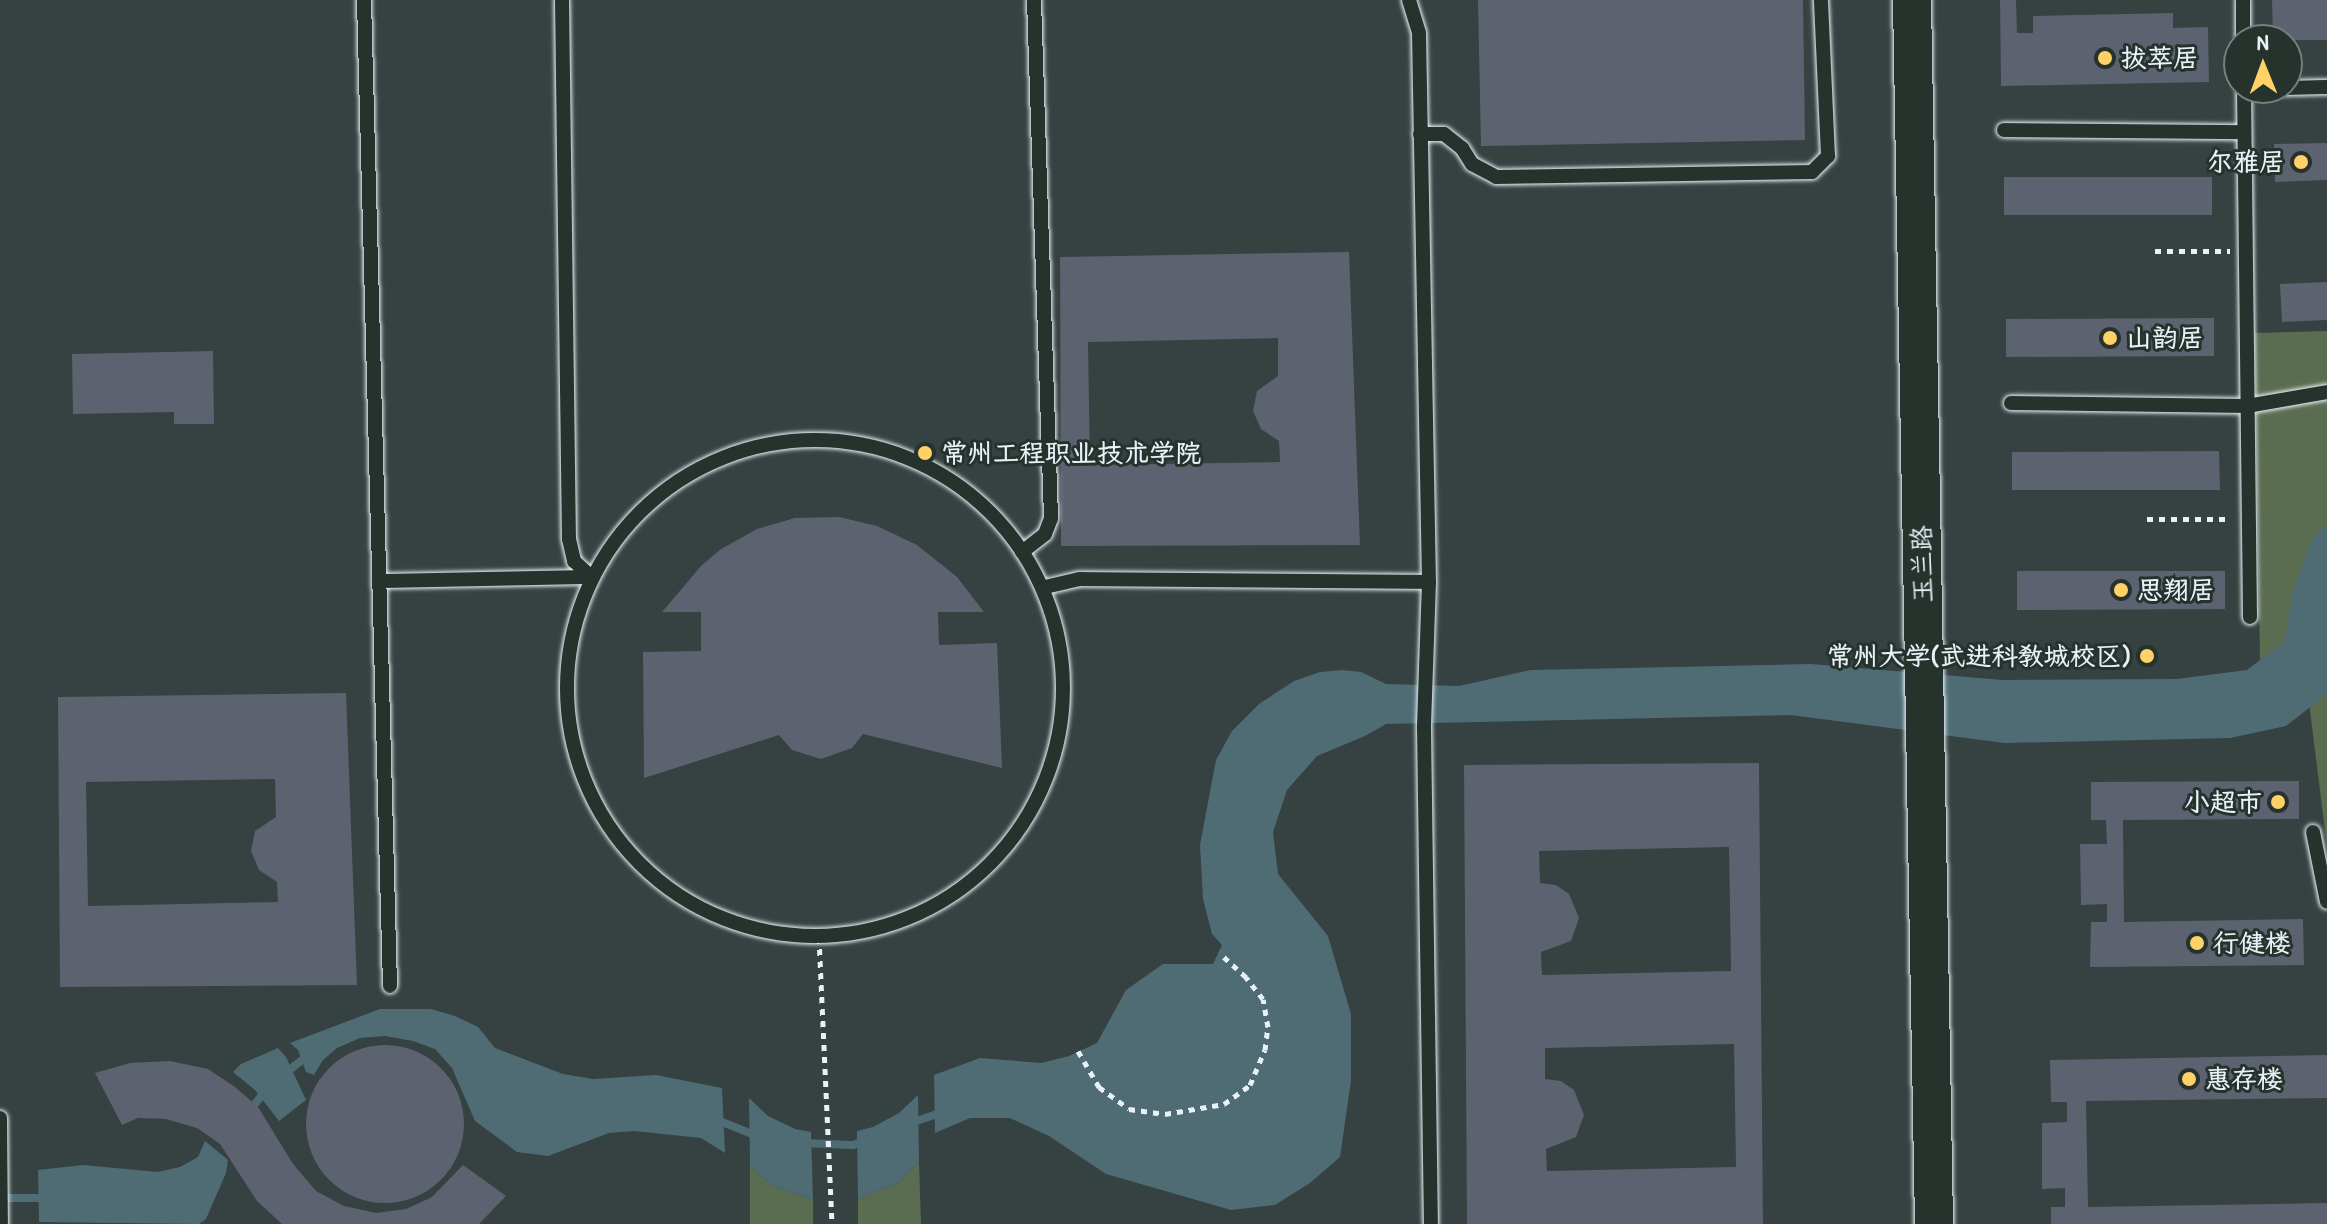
<!DOCTYPE html>
<html>
<head>
<meta charset="utf-8">
<style>
  body { margin:0 }
  #map { position:relative; width:2327px; height:1224px; overflow:hidden; background:#364141; font-family:"Patrick Hand","LXGW WenKai TC",sans-serif }
  div>[style] { position:absolute }
  .green>* { inset:0; background:#5b6d50 }
  .water>* { inset:0; background:#4f6c75 }
  .stream>* { height:8px; margin:-4px; padding:0 4px; transform-origin:4px; border-radius:4px; background:#4f6c75 }
  .building>* { inset:0; background:#5c626f }
  .round { border-radius:50% }
  .path>* { height:5px; margin-top:-2.5px; transform-origin:0; background:repeating-linear-gradient(90deg,#e8f1f8 0 6px,transparent 0 12px) }
  .roads { filter:drop-shadow(0 0 2px #e8f1f8) drop-shadow(0 0 2px #e8f1f8) }
  .lane>* { height:14px; margin:-7px; padding:0 7px; transform-origin:7px; border-radius:7px; background:#26332d }
  .lane>.ring { margin:-7px; padding:0; box-sizing:content-box; background:none; border:14px solid #26332d; border-radius:50% }
  .secondary>* { height:38px; margin:-19px; padding:0 19px; transform-origin:19px; border-radius:19px; background:#26332d }
  .dots>* { width:22px; height:22px; translate:-50% -50%; box-sizing:border-box; border:4px solid #26332d; border-radius:50% }
  span { translate:-50% -50%; white-space:nowrap; text-align:center; line-height:1.15; -webkit-text-stroke:6px #26332d; paint-order:stroke }
  .poi-label { font-size:26px; color:#e8f1f8; font-weight:700 }
  .left { translate:0 -50%; text-align:left }
  .right { translate:-100% -50%; text-align:right }
  .street-label { font-size:26px; color:#e8f1f8 }
  .north { position:absolute; left:2223px; top:24px; width:80px; height:80px; box-sizing:border-box; background:#26332d; border:2px solid #747f7e; border-radius:50%; rotate:359deg; font-size:22px; font-weight:700; line-height:32px; text-align:center; color:#e8f1f8 }
  .north::after { content:''; display:block; margin:auto; width:28px; height:36px; background:#ffd166; clip-path:polygon(50% 0,100% 100%,50% 72%,0 100%) }
</style>
</head>
<body>
<div id="map">
  <div class="green">
    <i style="clip-path:polygon(2327px 331px,2327px 847px,2304px 662px,2260px 663px,2255px 333px)"></i>
    <i style="clip-path:polygon(919px 1162px,921px 1224px,858px 1224px,858px 1199px,898px 1183px)"></i>
    <i style="clip-path:polygon(750px 1166px,773px 1186px,813px 1200px,813px 1224px,750px 1224px)"></i>
  </div>
  <div class="water">
    <i style="clip-path:polygon(2327px 524px,2327px 694px,2286px 726px,2230px 738px,2004px 743px,1791px 715px,1386px 724px,1365px 736px,1317px 756px,1287px 790px,1273px 832px,1278px 874px,1328px 936px,1351px 1014px,1351px 1081px,1340px 1157px,1310px 1183px,1275px 1205px,1231px 1210px,1106px 1174px,1049px 1136px,1010px 1118px,970px 1118px,935px 1133px,934px 1075px,980px 1058px,1041px 1063px,1069px 1056px,1097px 1043px,1126px 990px,1163px 964px,1213px 964px,1222px 945px,1212px 934px,1203px 899px,1200px 845px,1216px 760px,1232px 731px,1259px 704px,1294px 681px,1320px 672px,1342px 670px,1361px 672px,1386px 684px,1459px 686px,1531px 670px,1811px 664px,2003px 680px,2177px 679px,2247px 670px,2285px 641px,2293px 591px,2313px 538px)"></i>
    <i style="clip-path:polygon(380px 1009px,431px 1009px,455px 1016px,478px 1027px,495px 1048px,563px 1074px,593px 1079px,656px 1075px,722px 1088px,725px 1153px,701px 1138px,634px 1131px,609px 1133px,548px 1156px,517px 1152px,475px 1121px,452px 1068px,435px 1049px,413px 1041px,385px 1036px,360px 1038px,337px 1048px,323px 1060px,314px 1075px,306px 1072px,298px 1050px,290px 1043px)"></i>
    <i style="clip-path:polygon(278px 1048px,286px 1057px,306px 1100px,279px 1121px,255px 1090px,233px 1072px,241px 1064px)"></i>
    <i style="clip-path:polygon(918px 1095px,919px 1162px,898px 1183px,858px 1199px,857px 1131px,873px 1127px,899px 1113px)"></i>
    <i style="clip-path:polygon(749px 1098px,768px 1116px,795px 1129px,811px 1132px,813px 1200px,773px 1186px,750px 1166px)"></i>
    <i style="clip-path:polygon(205px 1141px,228px 1160px,226px 1173px,206px 1219px,199px 1224px,39px 1222px,38px 1170px,83px 1165px,158px 1172px,180px 1167px,198px 1157px)"></i>
  </div>
  <div class="stream">
    <i style="left:283px;top:1075px;width:31px;rotate:-38deg"></i>
    <i style="left:248px;top:1113px;width:31px;rotate:-52deg"></i>
    <i style="left:717px;top:1120px;width:46px;rotate:21.6deg"></i>
    <i style="left:908px;top:1124px;width:39px;rotate:-19deg"></i>
    <i style="left:804px;top:1143px;width:49px;rotate:2.3deg"></i>
    <i style="left:853px;top:1145px;width:14px;rotate:-21deg"></i>
    <i style="left:0;top:1198px;width:47px"></i>
  </div>
  <div class="building">
    <i style="clip-path:polygon(1478px 0,1803px 0,1805px 140px,1481px 146px)"></i>
    <i style="clip-path:polygon(2000px 0,2016px 0,2017px 33px,2033px 33px,2033px 16px,2173px 13px,2173px 28px,2208px 27px,2209px 82px,2001px 86px)"></i>
    <i style="clip-path:polygon(2272px 0,2327px 0,2327px 40px,2273px 40px)"></i>
    <i style="clip-path:polygon(2327px 143px,2327px 180px,2275px 182px,2274px 144px)"></i>
    <i style="clip-path:polygon(2004px 177px,2212px 177px,2212px 215px,2004px 215px)"></i>
    <i style="clip-path:polygon(evenodd,1349px 252px,1360px 545px,1061px 546px,1060px 257px,1349px 252px,1278px 338px,1278px 376px,1257px 391px,1253px 411px,1261px 429px,1279px 441px,1280px 462px,1090px 465px,1088px 342px,1278px 338px)"></i>
    <i style="clip-path:polygon(2327px 282px,2327px 320px,2282px 322px,2280px 284px)"></i>
    <i style="clip-path:polygon(2214px 318px,2214px 356px,2006px 357px,2006px 319px)"></i>
    <i style="clip-path:polygon(213px 351px,214px 424px,174px 424px,174px 412px,73px 414px,72px 354px)"></i>
    <i style="clip-path:polygon(2219px 451px,2220px 490px,2012px 490px,2012px 452px)"></i>
    <i style="clip-path:polygon(839px 517px,877px 526px,917px 545px,957px 577px,984px 612px,938px 612px,939px 645px,997px 643px,1002px 768px,863px 734px,852px 748px,821px 759px,792px 750px,779px 735px,644px 778px,643px 652px,701px 651px,701px 612px,662px 612px,701px 566px,721px 549px,757px 529px,795px 518px)"></i>
    <i style="clip-path:polygon(2017px 571px,2225px 571px,2225px 609px,2017px 610px)"></i>
    <i style="clip-path:polygon(evenodd,346px 693px,357px 985px,60px 987px,58px 697px,346px 693px,275px 779px,276px 817px,255px 831px,251px 851px,259px 870px,277px 882px,278px 902px,88px 906px,86px 782px,275px 779px)"></i>
    <i style="clip-path:polygon(evenodd,1759px 763px,1763px 1224px,1467px 1224px,1464px 765px,1759px 763px,1729px 847px,1731px 971px,1542px 975px,1541px 952px,1571px 941px,1579px 918px,1569px 894px,1556px 885px,1540px 883px,1539px 851px,1729px 847px,1759px 763px,1734px 1044px,1736px 1167px,1547px 1171px,1546px 1149px,1576px 1137px,1584px 1115px,1574px 1090px,1561px 1081px,1545px 1079px,1545px 1048px,1734px 1044px)"></i>
    <i style="clip-path:polygon(2299px 781px,2299px 819px,2123px 820px,2124px 922px,2303px 919px,2304px 965px,2090px 967px,2091px 922px,2107px 922px,2107px 904px,2081px 905px,2080px 844px,2107px 844px,2106px 820px,2091px 820px,2091px 782px)"></i>
    <i class="round" style="left:306px;top:1045px;width:158px;height:158px"></i>
    <i style="clip-path:polygon(2327px 1055px,2327px 1098px,2086px 1101px,2088px 1207px,2327px 1203px,2327px 1224px,2051px 1224px,2051px 1207px,2065px 1207px,2065px 1188px,2042px 1189px,2042px 1123px,2067px 1122px,2067px 1102px,2051px 1102px,2050px 1060px)"></i>
    <i style="clip-path:polygon(170px 1061px,208px 1069px,235px 1087px,258px 1107px,293px 1164px,316px 1191px,344px 1206px,376px 1213px,406px 1209px,432px 1197px,463px 1165px,506px 1196px,479px 1224px,282px 1224px,257px 1201px,220px 1144px,197px 1128px,166px 1119px,138px 1118px,122px 1125px,95px 1073px,130px 1063px)"></i>
  </div>
  <div class="path">
    <i style="left:2155px;top:251px;width:75px"></i>
    <i style="left:2147px;top:519px;width:83px"></i>
    <i style="left:819px;top:937px;width:287px;rotate:87.4deg"></i>
    <i style="left:1078px;top:1051px;width:42px;rotate:59.7deg"></i>
    <i style="left:1099px;top:1087px;width:37px;rotate:36deg"></i>
    <i style="left:1129px;top:1109px;width:36px;rotate:8deg"></i>
    <i style="left:1165px;top:1114px;width:60px;rotate:-9.6deg"></i>
    <i style="left:1224px;top:1104px;width:32px;rotate:-36deg"></i>
    <i style="left:1250px;top:1085px;width:38px;rotate:-67deg"></i>
    <i style="left:1265px;top:1050px;width:23px;rotate:-83deg"></i>
    <i style="left:1268px;top:1027px;width:28px;rotate:-100deg"></i>
    <i style="left:1263px;top:999px;width:28px;rotate:-128deg"></i>
    <i style="left:1246px;top:977px;width:36px;rotate:-138deg"></i>
  </div>
  <div class="roads">
    <div class="lane">
      <i style="left:364px;top:0;width:986px;rotate:88.49deg"></i>
      <i style="left:562px;top:0;width:539px;rotate:89.26deg"></i>
      <i style="left:569px;top:539px;width:23px;rotate:77deg"></i>
      <i style="left:574px;top:561px;width:23px;rotate:43deg"></i>
      <i style="left:1409px;top:0;width:34px;rotate:73deg"></i>
      <i style="left:1419px;top:33px;width:549px;rotate:88.96deg"></i>
      <i style="left:1429px;top:582px;width:146px;rotate:92deg"></i>
      <i style="left:1424px;top:728px;width:496px;rotate:89.2deg"></i>
      <i style="left:2243px;top:0;width:40px;rotate:90deg"></i>
      <i style="left:2244px;top:88px;width:529px;rotate:89.35deg"></i>
      <i style="left:2244px;top:89px;width:83px;rotate:-1.4deg"></i>
      <i style="left:2004px;top:130px;width:240px;rotate:0.5deg"></i>
      <i style="left:1420px;top:134px;width:24px"></i>
      <i style="left:1444px;top:134px;width:23px;rotate:38deg"></i>
      <i style="left:1462px;top:148px;width:19px;rotate:58deg"></i>
      <i style="left:1472px;top:164px;width:27px;rotate:28deg"></i>
      <i style="left:1496px;top:177px;width:316px;rotate:-0.9deg"></i>
      <i style="left:1812px;top:172px;width:23px;rotate:-45deg"></i>
      <i style="left:1828px;top:156px;width:156px;rotate:-92.6deg"></i>
      <i style="left:2011px;top:403px;width:236px;rotate:0.7deg"></i>
      <i style="left:2247px;top:406px;width:81px;rotate:-9.9deg"></i>
      <i class="ring" style="left:567px;top:440px;width:482px;height:482px"></i>
      <i style="left:1022px;top:552px;width:29px;rotate:-38deg"></i>
      <i style="left:1045px;top:534px;width:17px;rotate:-69deg"></i>
      <i style="left:1051px;top:518px;width:518px;rotate:-91.88deg"></i>
      <i style="left:379px;top:581px;width:212px;rotate:-1.1deg"></i>
      <i style="left:1045px;top:587px;width:36px;rotate:-13deg"></i>
      <i style="left:1080px;top:579px;width:349px;rotate:0.5deg"></i>
      <i style="left:2313px;top:832px;width:71px;rotate:78.7deg"></i>
      <i style="left:0;top:1118px;width:106px;rotate:89.5deg"></i>
    </div>
    <div class="secondary">
      <i style="left:1912px;top:0;width:1224px;rotate:88.97deg"></i>
    </div>
  </div>
  <div class="dots">
    <i style="left:2105px;top:58px;background:#ffd166"></i>
    <i style="left:2301px;top:162px;background:#ffd166"></i>
    <i style="left:2110px;top:338px;background:#ffd166"></i>
    <i style="left:925px;top:453px;background:#ffd166"></i>
    <i style="left:2121px;top:590px;background:#ffd166"></i>
    <i style="left:2147px;top:656px;background:#ffd166"></i>
    <i style="left:2278px;top:802px;background:#ffd166"></i>
    <i style="left:2197px;top:943px;background:#ffd166"></i>
    <i style="left:2189px;top:1079px;background:#ffd166"></i>
  </div>
  <div class="poi-label">
    <span class="left" style="left:2121px;top:58px">拔萃居</span>
    <span class="right" style="left:2285px;top:162px">尔雅居</span>
    <span class="left" style="left:2126px;top:338px">山韵居</span>
    <span class="left" style="left:941px;top:453px">常州工程职业技术学院</span>
    <span class="left" style="left:2137px;top:590px">思翔居</span>
    <span class="right" style="left:2131px;top:656px">常州大学(武进科教城校区)</span>
    <span class="right" style="left:2262px;top:802px">小超市</span>
    <span class="left" style="left:2213px;top:943px">行健楼</span>
    <span class="left" style="left:2205px;top:1079px">惠存楼</span>
  </div>
  <div class="street-label">
    <span style="left:1922px;top:564px;rotate:-91deg">玉兰路</span>
  </div>
  <div class="north">N</div>
</div>
</body>
</html>
